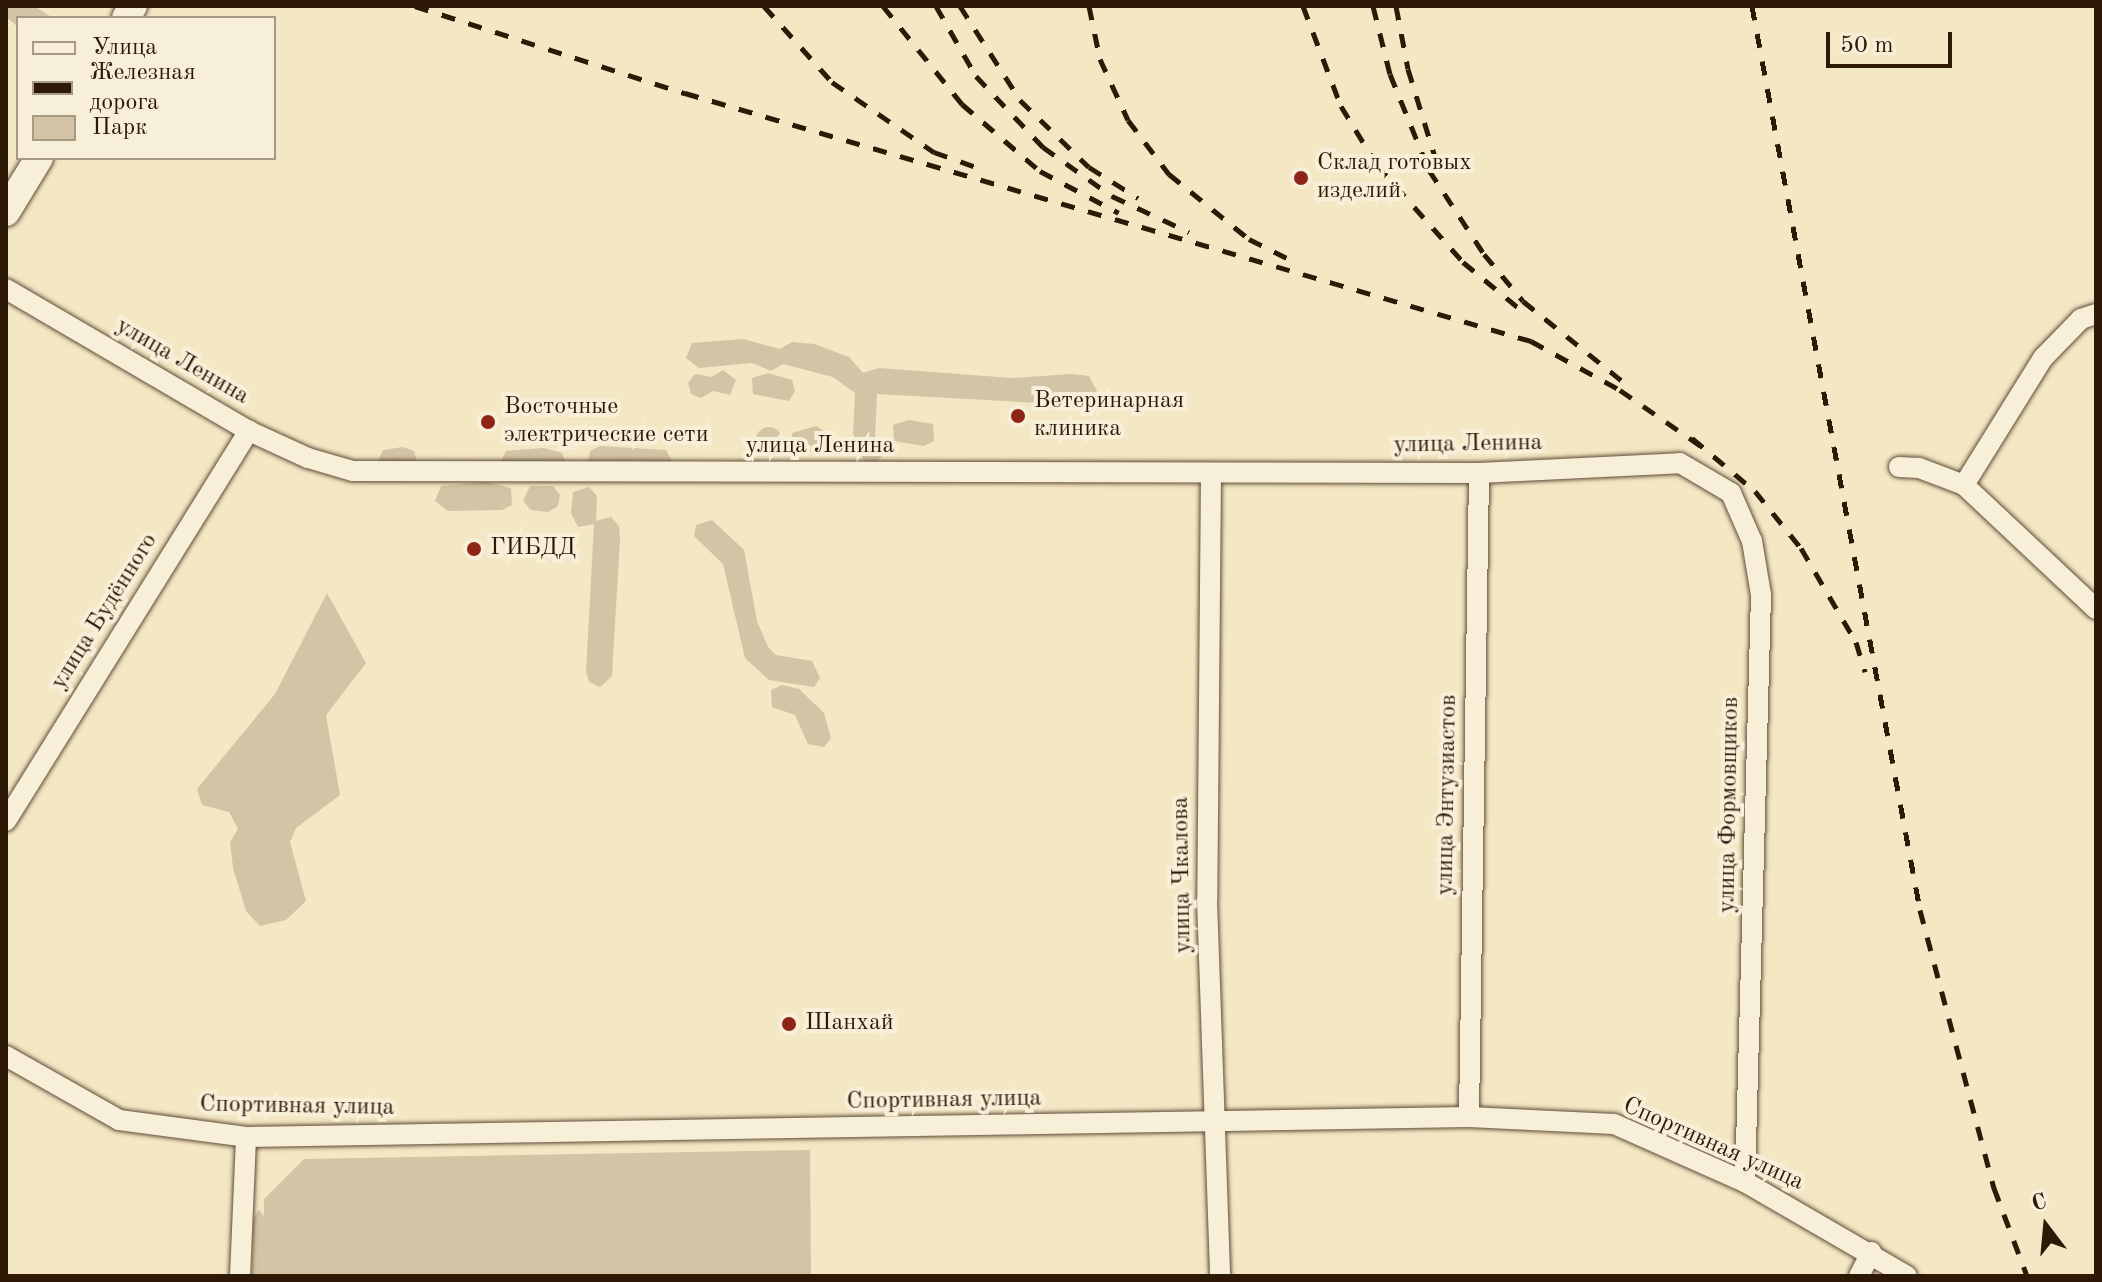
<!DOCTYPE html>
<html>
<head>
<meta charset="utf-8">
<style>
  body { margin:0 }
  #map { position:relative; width:2102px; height:1282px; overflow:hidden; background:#f4e7c4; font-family:"Old Standard TT",serif }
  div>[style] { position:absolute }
  .green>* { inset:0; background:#d2c4a4 }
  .round { border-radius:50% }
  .roads { filter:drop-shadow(0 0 2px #5f4c36) drop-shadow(0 0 2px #5f4c36) }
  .street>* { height:20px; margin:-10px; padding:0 10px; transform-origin:10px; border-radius:10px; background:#f8efd9 }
  .secondary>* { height:28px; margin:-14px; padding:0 14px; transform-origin:14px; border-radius:14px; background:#f8efd9 }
  .rail>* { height:5px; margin-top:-2.5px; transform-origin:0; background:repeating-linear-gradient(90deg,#2d1906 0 14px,transparent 0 28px) }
  .dots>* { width:22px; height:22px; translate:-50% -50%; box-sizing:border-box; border:4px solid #f8efd9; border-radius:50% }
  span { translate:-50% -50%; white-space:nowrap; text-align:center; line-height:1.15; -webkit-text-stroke:8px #f8efd9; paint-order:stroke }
  .poi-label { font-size:24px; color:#2d1906 }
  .left { translate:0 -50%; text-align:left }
  .street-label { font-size:24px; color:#2d1906 }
  .frame { position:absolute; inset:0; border:8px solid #2d1906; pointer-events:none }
  .legend { position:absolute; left:16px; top:16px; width:260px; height:144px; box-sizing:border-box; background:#f8efd9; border:2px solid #a79985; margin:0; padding:10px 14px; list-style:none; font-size:24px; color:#2d1906 }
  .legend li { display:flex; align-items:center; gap:16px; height:40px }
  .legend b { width:40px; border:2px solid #a79985 }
  .north { position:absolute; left:2006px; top:1186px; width:80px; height:80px; -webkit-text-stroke:6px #f8efd9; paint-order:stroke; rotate:344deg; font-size:22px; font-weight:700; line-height:32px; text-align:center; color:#2d1906 }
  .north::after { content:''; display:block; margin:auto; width:28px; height:36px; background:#2d1906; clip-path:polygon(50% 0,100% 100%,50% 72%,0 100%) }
  .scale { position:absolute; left:1826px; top:32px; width:126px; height:36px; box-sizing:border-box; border:4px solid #2d1906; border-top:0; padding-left:10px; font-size:24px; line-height:28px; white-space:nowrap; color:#2d1906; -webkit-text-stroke:6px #f8efd9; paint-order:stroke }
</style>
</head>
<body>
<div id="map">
  <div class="green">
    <i style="clip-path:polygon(6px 6px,34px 6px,53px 18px,18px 18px,18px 27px,6px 17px)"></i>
    <i style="clip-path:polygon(743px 339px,780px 349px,792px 342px,814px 344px,849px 357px,863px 373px,879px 368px,1012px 378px,1072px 374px,1089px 376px,1097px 391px,1084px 402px,1039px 403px,877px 394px,875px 439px,883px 454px,877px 463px,865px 464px,853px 433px,855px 393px,833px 377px,783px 364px,771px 371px,752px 363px,699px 368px,686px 358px,692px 343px)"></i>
    <i style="clip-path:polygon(723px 370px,736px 380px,730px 395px,713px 391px,701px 398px,691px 394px,688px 383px,695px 374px,712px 377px)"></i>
    <i style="clip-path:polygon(768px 373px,792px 380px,795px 391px,789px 401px,753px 394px,752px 378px)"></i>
    <i style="clip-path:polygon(909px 420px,933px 424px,934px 441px,924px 446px,894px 441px,893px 425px)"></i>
    <i style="clip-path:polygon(816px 426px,830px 435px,828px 447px,804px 454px,793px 449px,792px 433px)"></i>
    <i class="round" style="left:756px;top:427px;width:26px;height:26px"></i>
    <i style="clip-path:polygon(600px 446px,666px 450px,674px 465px,588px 463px,590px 451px)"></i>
    <i style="clip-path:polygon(403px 447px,414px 451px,417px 462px,376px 465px,383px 450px)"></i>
    <i style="clip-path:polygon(544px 448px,562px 453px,566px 464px,499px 466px,506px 451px)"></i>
    <i style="clip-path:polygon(487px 482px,511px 488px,512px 505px,502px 510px,448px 511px,435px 501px,441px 486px)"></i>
    <i style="clip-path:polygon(530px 486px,553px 486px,560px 495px,558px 506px,548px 512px,531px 510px,523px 501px)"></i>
    <i style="clip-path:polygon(589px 487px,597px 496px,596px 521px,611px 517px,619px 526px,620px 539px,612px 676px,600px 687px,589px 682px,586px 671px,594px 524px,578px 527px,571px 513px,573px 492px)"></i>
    <i style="clip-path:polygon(712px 520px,744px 550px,757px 621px,768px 647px,776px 655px,812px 661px,820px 678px,814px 687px,769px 680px,745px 658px,723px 564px,694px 536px,696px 525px)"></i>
    <i style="clip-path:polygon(327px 593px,366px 663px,326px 715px,340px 795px,296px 828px,290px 842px,306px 901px,286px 920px,260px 926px,246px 911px,233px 868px,230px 842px,238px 829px,229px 812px,202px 805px,197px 789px,275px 694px)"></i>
    <i style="clip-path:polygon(782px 685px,799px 689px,824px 713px,831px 738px,824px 747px,808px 744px,795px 715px,772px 707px,771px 690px)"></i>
    <i style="clip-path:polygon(810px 1150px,811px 1276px,252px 1276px,253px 1218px,259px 1210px,264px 1216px,264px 1199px,304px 1159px)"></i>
  </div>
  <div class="roads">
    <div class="street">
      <i style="left:6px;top:289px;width:281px;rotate:30.3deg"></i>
      <i style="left:249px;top:431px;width:65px;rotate:24.6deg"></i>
      <i style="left:308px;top:458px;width:47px;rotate:16.1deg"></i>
      <i style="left:353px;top:471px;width:1126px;rotate:0.1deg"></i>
      <i style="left:1479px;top:473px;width:201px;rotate:-2.8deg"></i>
      <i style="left:1680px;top:463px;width:59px;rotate:30.5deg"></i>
      <i style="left:1731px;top:493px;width:52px;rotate:66.4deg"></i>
      <i style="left:1752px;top:541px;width:55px;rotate:80.5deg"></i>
      <i style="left:1761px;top:595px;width:587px;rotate:91.56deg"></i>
      <i style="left:2096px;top:314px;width:16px;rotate:162deg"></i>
      <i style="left:2081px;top:319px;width:54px;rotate:134.3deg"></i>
      <i style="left:2043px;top:358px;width:150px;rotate:121.9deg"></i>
      <i style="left:1964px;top:485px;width:181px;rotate:43.2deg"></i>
      <i style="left:1899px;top:467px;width:20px;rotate:3deg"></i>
      <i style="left:1919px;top:468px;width:48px;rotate:20.7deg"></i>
      <i style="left:1211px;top:473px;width:427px;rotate:90.5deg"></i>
      <i style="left:1207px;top:900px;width:376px;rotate:88deg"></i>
      <i style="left:6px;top:821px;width:460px;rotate:-58.1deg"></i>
      <i style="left:6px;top:1056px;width:130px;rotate:29.5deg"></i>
      <i style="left:119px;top:1120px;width:128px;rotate:7.6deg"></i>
      <i style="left:246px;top:1137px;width:1223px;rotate:-0.94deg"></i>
      <i style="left:1469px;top:1117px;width:145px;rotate:2.8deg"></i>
      <i style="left:1614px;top:1124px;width:143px;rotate:23.9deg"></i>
      <i style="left:1745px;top:1182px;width:187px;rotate:30.1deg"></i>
      <i style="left:1469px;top:1117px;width:644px;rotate:-89.11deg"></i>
      <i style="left:240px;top:1276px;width:139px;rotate:-87.5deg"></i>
      <i style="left:1859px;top:1276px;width:27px;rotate:-63deg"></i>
    </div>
    <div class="secondary">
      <i style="left:126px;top:18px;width:14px;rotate:-60deg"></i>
      <i style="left:6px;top:212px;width:63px;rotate:-58.6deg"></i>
    </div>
  </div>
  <div class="rail">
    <i style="left:415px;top:6px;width:284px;rotate:17.9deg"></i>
    <i style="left:685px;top:93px;width:882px;rotate:16.34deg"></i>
    <i style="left:1531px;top:341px;width:102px;rotate:28.8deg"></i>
    <i style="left:1620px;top:390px;width:98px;rotate:34.7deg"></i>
    <i style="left:764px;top:6px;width:102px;rotate:48.2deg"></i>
    <i style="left:832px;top:82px;width:124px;rotate:34.5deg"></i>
    <i style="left:934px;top:152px;width:45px;rotate:19.7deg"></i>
    <i style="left:883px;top:6px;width:126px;rotate:51.1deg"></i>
    <i style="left:962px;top:104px;width:103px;rotate:40.7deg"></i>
    <i style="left:1040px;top:171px;width:89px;rotate:28deg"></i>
    <i style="left:936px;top:6px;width:81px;rotate:60.3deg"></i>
    <i style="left:976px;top:76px;width:98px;rotate:46.7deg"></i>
    <i style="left:1043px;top:147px;width:85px;rotate:35.4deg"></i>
    <i style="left:1112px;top:196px;width:85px;rotate:25.1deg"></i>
    <i style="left:960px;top:6px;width:112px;rotate:57.4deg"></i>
    <i style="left:1020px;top:100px;width:96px;rotate:44.2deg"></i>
    <i style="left:1089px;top:167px;width:58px;rotate:32.3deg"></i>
    <i style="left:1089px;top:6px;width:54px;rotate:78.3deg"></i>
    <i style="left:1100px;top:59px;width:67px;rotate:65.3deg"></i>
    <i style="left:1128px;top:120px;width:68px;rotate:52.8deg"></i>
    <i style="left:1169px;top:174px;width:103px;rotate:39.1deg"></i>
    <i style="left:1249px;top:239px;width:54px;rotate:26.6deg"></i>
    <i style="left:1303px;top:6px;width:107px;rotate:69.2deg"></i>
    <i style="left:1341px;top:106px;width:69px;rotate:58.6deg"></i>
    <i style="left:1377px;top:165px;width:130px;rotate:48.4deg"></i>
    <i style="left:1463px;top:262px;width:74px;rotate:39.5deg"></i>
    <i style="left:1373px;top:6px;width:70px;rotate:76deg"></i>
    <i style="left:1390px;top:74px;width:104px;rotate:67.9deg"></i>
    <i style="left:1429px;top:170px;width:100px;rotate:56.8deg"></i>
    <i style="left:1484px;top:254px;width:61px;rotate:50.3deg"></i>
    <i style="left:1523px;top:301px;width:134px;rotate:38.9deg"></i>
    <i style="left:1396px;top:6px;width:64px;rotate:79.2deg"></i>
    <i style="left:1408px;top:69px;width:92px;rotate:72.9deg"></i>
    <i style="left:1752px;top:6px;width:919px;rotate:79.47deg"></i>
    <i style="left:1920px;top:910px;width:288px;rotate:75.1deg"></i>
    <i style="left:1994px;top:1188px;width:94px;rotate:69.4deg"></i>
    <i style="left:1692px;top:438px;width:82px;rotate:40.1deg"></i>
    <i style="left:1755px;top:491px;width:73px;rotate:51.1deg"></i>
    <i style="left:1801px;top:548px;width:109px;rotate:59.7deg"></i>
    <i style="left:1856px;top:642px;width:31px;rotate:73deg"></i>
  </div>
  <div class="dots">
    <i style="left:1301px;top:178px;background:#8f2418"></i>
    <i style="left:1018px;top:416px;background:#8f2418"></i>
    <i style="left:488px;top:422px;background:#8f2418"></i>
    <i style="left:474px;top:549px;background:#8f2418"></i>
    <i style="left:789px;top:1024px;background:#8f2418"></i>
  </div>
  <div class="poi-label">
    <span class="left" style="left:1317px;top:178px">Склад готовых<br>изделий</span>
    <span class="left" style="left:1034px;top:416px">Ветеринарная<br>клиника</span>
    <span class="left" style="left:504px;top:422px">Восточные<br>электрические сети</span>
    <span class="left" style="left:490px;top:549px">ГИБДД</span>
    <span class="left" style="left:805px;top:1024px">Шанхай</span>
  </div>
  <div class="street-label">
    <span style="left:182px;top:362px;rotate:30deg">улица Ленина</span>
    <span style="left:1468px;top:445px;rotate:-1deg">улица Ленина</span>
    <span style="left:820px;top:447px">улица Ленина</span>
    <span style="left:105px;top:612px;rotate:-58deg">улица Будённого</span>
    <span style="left:1448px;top:795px;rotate:-89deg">улица Энтузиастов</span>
    <span style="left:1730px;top:805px;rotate:-89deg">улица Формовщиков</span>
    <span style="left:1183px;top:875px;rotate:-91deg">улица Чкалова</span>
    <span style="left:944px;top:1101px;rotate:-1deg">Спортивная улица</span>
    <span style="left:297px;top:1107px;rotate:1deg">Спортивная улица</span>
    <span style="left:1713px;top:1145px;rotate:24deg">Спортивная улица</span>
  </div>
  <div class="frame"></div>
  <ul class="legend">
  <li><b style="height:10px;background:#f8efd9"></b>Улица</li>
  <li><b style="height:10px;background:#2d1906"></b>Железная дорога</li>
  <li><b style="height:22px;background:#d2c4a4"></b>Парк</li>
  </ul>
  <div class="north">С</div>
  <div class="scale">50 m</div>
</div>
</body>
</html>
